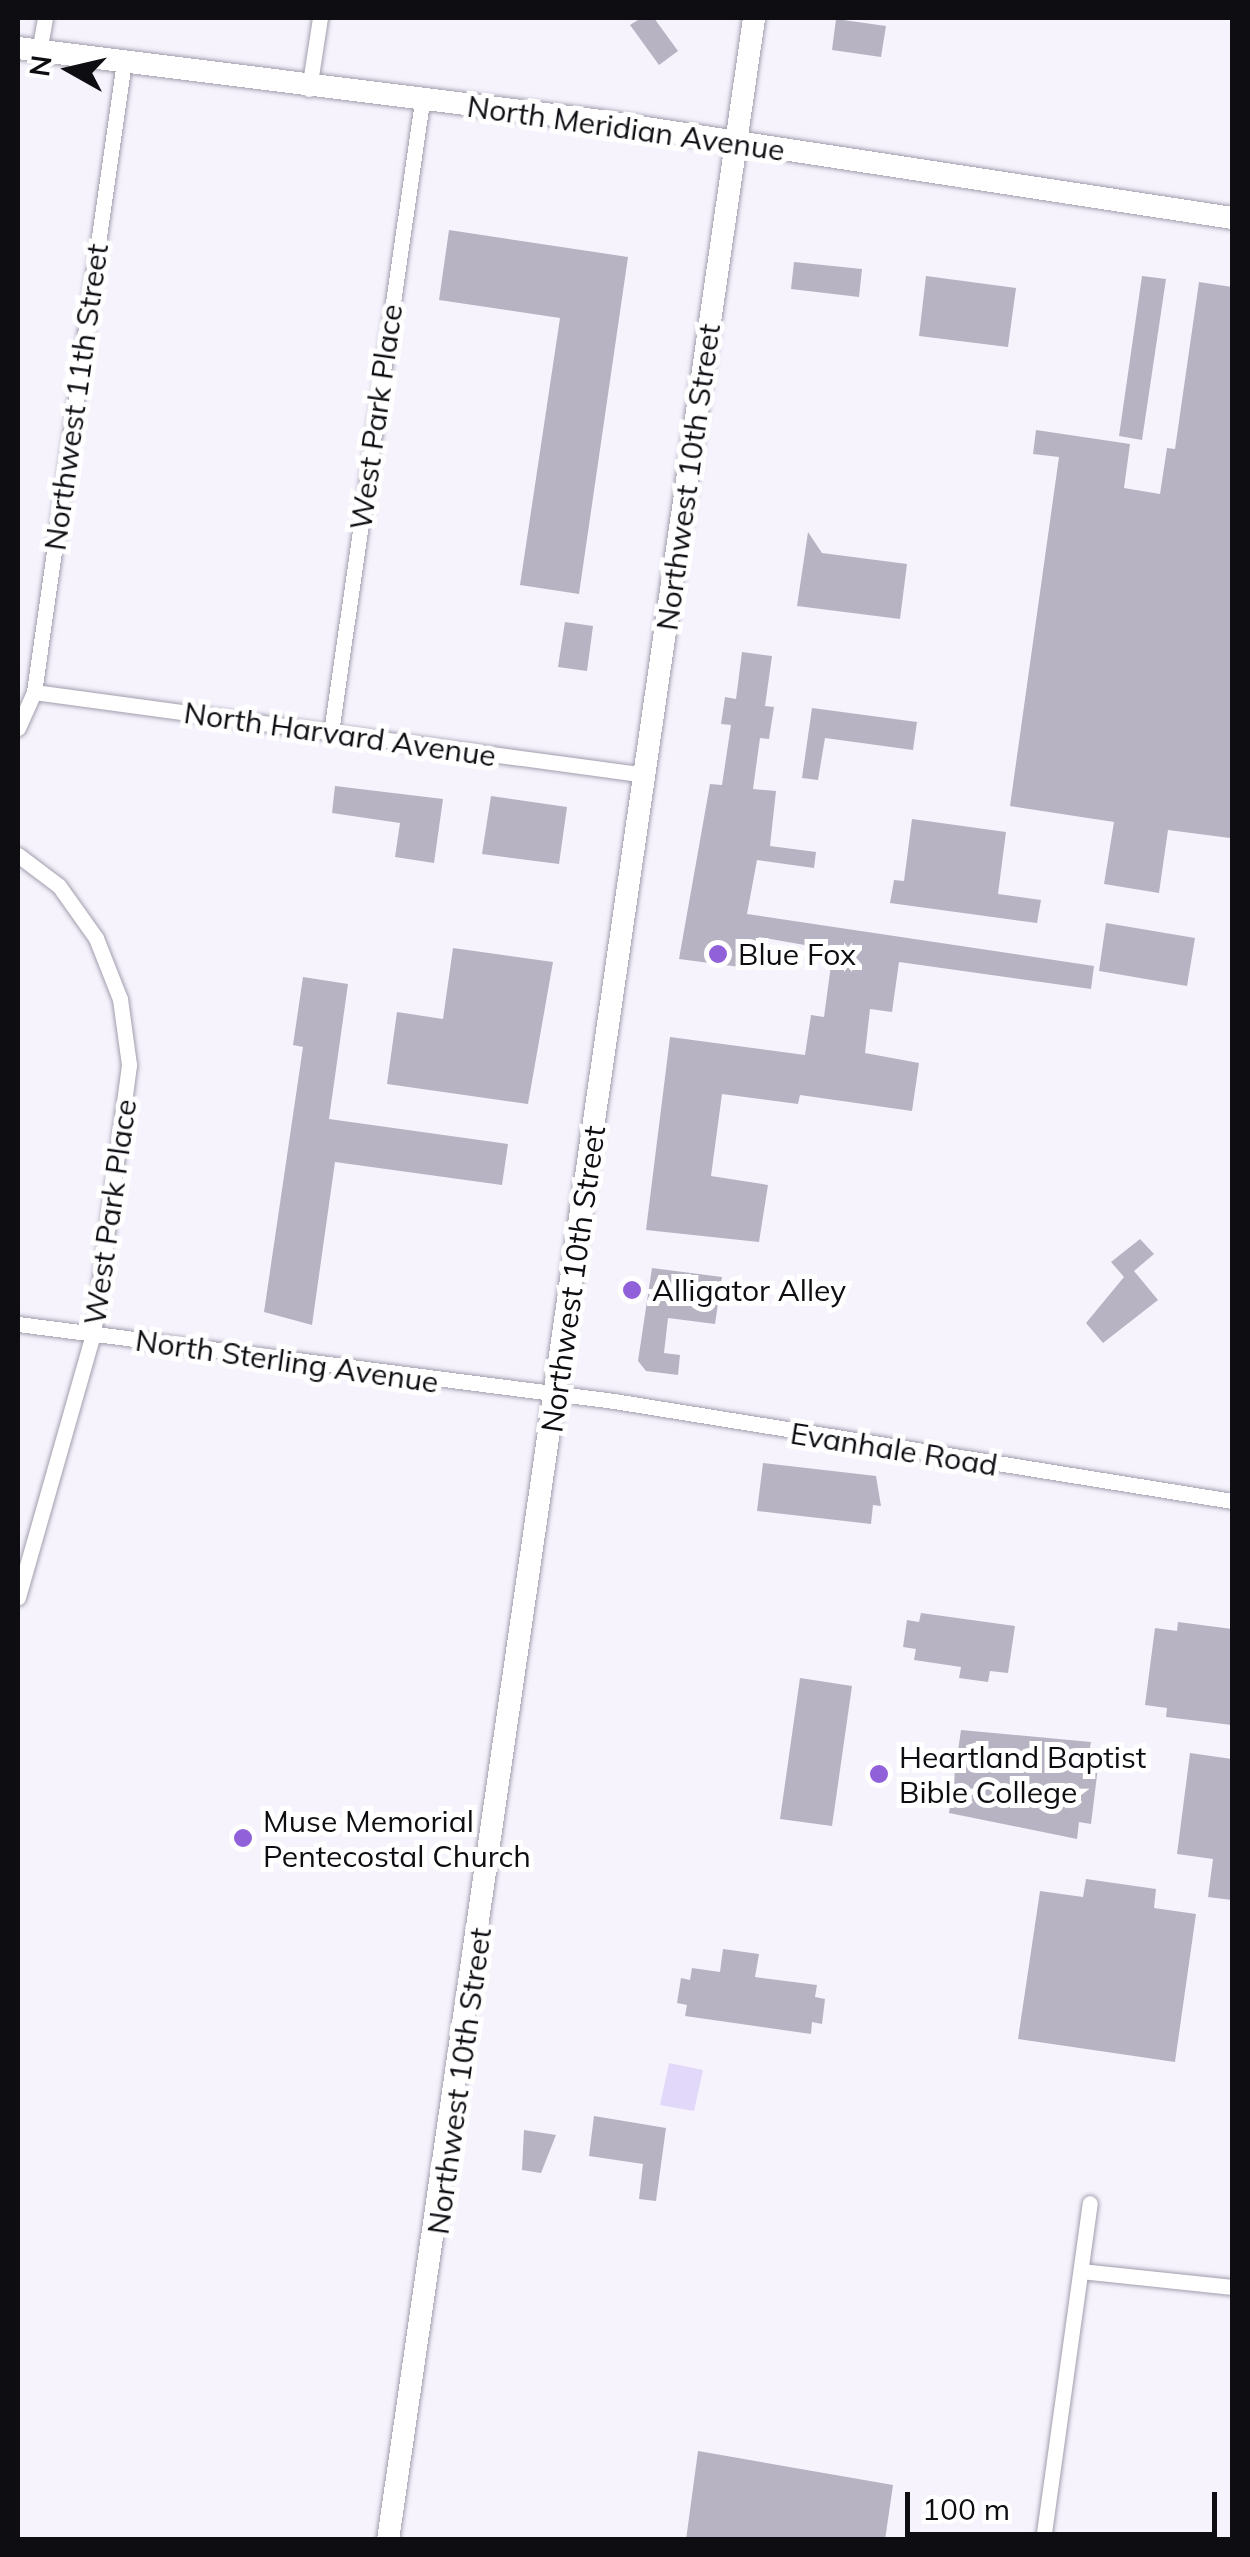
<!DOCTYPE html>
<html>
<head>
<meta charset="utf-8">
<style>
  body { margin:0 }
  #map { position:relative; width:1250px; height:2557px; overflow:hidden; background:#f6f3fd; font-family:Mulish,sans-serif }
  div>[style] { position:absolute }
  .green>* { inset:0; background:#e2d8fa }
  .building>* { inset:0; background:#b8b3c3 }
  .roads { filter:drop-shadow(0 0 2px #a29dac) drop-shadow(0 0 2px #a29dac) }
  .street>* { height:15px; margin:-7.5px; padding:0 7.5px; transform-origin:7.5px; border-radius:7.5px; background:#fff }
  .secondary>* { height:22px; margin:-11px; padding:0 11px; transform-origin:11px; border-radius:11px; background:#fff }
  .dots>* { width:28px; height:28px; translate:-50% -50%; box-sizing:border-box; border:5px solid #fff; border-radius:50% }
  span { translate:-50% -50%; white-space:nowrap; text-align:center; line-height:1.15; -webkit-text-stroke:10px #fff; paint-order:stroke }
  .street-label { font-size:30px; color:#0e0d12 }
  .poi-label { font-size:30px; color:#0e0d12 }
  .left { translate:0 -50%; text-align:left }
  .frame { position:absolute; inset:0; border:20px solid #0e0d12; pointer-events:none }
  .north { position:absolute; left:20px; top:20px; width:100px; height:100px; -webkit-text-stroke:8px #fff; paint-order:stroke; rotate:278deg; font-size:28px; font-weight:700; line-height:40px; text-align:center; color:#0e0d12 }
  .north::after { content:''; display:block; margin:auto; width:35px; height:45px; background:#0e0d12; clip-path:polygon(50% 0,100% 100%,50% 72%,0 100%) }
  .scale { position:absolute; left:905px; top:2492px; width:312px; height:45px; box-sizing:border-box; border:5px solid #0e0d12; border-top:0; padding-left:12px; font-size:30px; line-height:35px; white-space:nowrap; color:#0e0d12; -webkit-text-stroke:8px #fff; paint-order:stroke }
</style>
</head>
<body>
<div id="map">
  <div class="green">
    <i style="clip-path:polygon(669px 2063px,703px 2070px,694px 2111px,660px 2105px)"></i>
  </div>
  <div class="building">
    <i style="clip-path:polygon(641px 18px,654px 18px,678px 51px,659px 65px,630px 25px)"></i>
    <i style="clip-path:polygon(836px 19px,886px 26px,881px 57px,832px 50px)"></i>
    <i style="clip-path:polygon(449px 230px,628px 257px,579px 594px,520px 585px,560px 318px,439px 300px)"></i>
    <i style="clip-path:polygon(794px 262px,862px 269px,859px 297px,791px 289px)"></i>
    <i style="clip-path:polygon(926px 276px,1016px 288px,1008px 347px,919px 336px)"></i>
    <i style="clip-path:polygon(1142px 276px,1166px 279px,1142px 440px,1119px 436px)"></i>
    <i style="clip-path:polygon(1199px 282px,1232px 287px,1232px 821px,1230px 838px,1168px 830px,1159px 893px,1104px 884px,1114px 822px,1010px 806px,1059px 457px,1033px 454px,1036px 430px,1130px 444px,1124px 488px,1160px 494px,1167px 448px,1175px 449px)"></i>
    <i style="clip-path:polygon(808px 532px,822px 553px,907px 564px,900px 619px,797px 606px)"></i>
    <i style="clip-path:polygon(565px 622px,593px 626px,587px 671px,558px 667px)"></i>
    <i style="clip-path:polygon(742px 652px,772px 656px,765px 706px,774px 707px,769px 739px,760px 738px,753px 789px,776px 791px,770px 846px,816px 852px,814px 868px,757px 860px,747px 914px,1094px 966px,1091px 989px,899px 962px,892px 1012px,870px 1009px,865px 1053px,919px 1063px,912px 1111px,800px 1095px,798px 1104px,722px 1094px,711px 1176px,768px 1185px,759px 1242px,646px 1230px,670px 1037px,805px 1055px,811px 1015px,824px 1017px,833px 950px,759px 937px,755px 969px,679px 959px,710px 784px,722px 785px,731px 725px,721px 724px,725px 697px,736px 699px)"></i>
    <i style="clip-path:polygon(812px 708px,917px 722px,913px 750px,825px 738px,818px 780px,802px 778px)"></i>
    <i style="clip-path:polygon(335px 786px,443px 799px,434px 863px,395px 857px,400px 823px,332px 813px)"></i>
    <i style="clip-path:polygon(491px 796px,567px 807px,559px 864px,482px 854px)"></i>
    <i style="clip-path:polygon(912px 819px,1006px 832px,998px 894px,1041px 900px,1037px 923px,890px 903px,894px 880px,904px 881px)"></i>
    <i style="clip-path:polygon(1106px 923px,1195px 938px,1187px 986px,1099px 971px)"></i>
    <i style="clip-path:polygon(453px 948px,553px 962px,528px 1104px,387px 1084px,397px 1012px,443px 1019px)"></i>
    <i style="clip-path:polygon(303px 977px,348px 984px,329px 1119px,508px 1144px,502px 1185px,335px 1162px,312px 1325px,264px 1312px,303px 1047px,293px 1045px)"></i>
    <i style="clip-path:polygon(1140px 1239px,1154px 1254px,1134px 1271px,1158px 1300px,1103px 1343px,1086px 1323px,1124px 1277px,1111px 1262px)"></i>
    <i style="clip-path:polygon(652px 1268px,722px 1277px,715px 1324px,668px 1318px,664px 1353px,680px 1355px,678px 1375px,646px 1371px,638px 1361px)"></i>
    <i style="clip-path:polygon(763px 1463px,876px 1476px,881px 1506px,873px 1505px,871px 1524px,757px 1511px)"></i>
    <i style="clip-path:polygon(921px 1613px,1015px 1626px,1008px 1673px,990px 1671px,988px 1682px,959px 1678px,961px 1667px,914px 1660px,916px 1649px,903px 1647px,907px 1620px,919px 1622px)"></i>
    <i style="clip-path:polygon(1178px 1622px,1232px 1629px,1232px 1725px,1166px 1717px,1167px 1708px,1145px 1705px,1155px 1628px,1177px 1631px)"></i>
    <i style="clip-path:polygon(800px 1678px,852px 1686px,832px 1826px,780px 1819px)"></i>
    <i style="clip-path:polygon(961px 1730px,1091px 1742px,1088px 1758px,1099px 1759px,1091px 1824px,1079px 1822px,1077px 1839px,949px 1813px)"></i>
    <i style="clip-path:polygon(1190px 1753px,1232px 1759px,1232px 1900px,1208px 1897px,1213px 1859px,1177px 1854px)"></i>
    <i style="clip-path:polygon(1086px 1879px,1156px 1889px,1154px 1908px,1196px 1914px,1175px 2062px,1018px 2039px,1040px 1891px,1083px 1897px)"></i>
    <i style="clip-path:polygon(723px 1949px,759px 1954px,755px 1977px,817px 1985px,815px 1997px,825px 1999px,822px 2024px,812px 2022px,811px 2034px,685px 2016px,687px 2005px,677px 2003px,681px 1978px,690px 1980px,692px 1968px,720px 1972px)"></i>
    <i style="clip-path:polygon(594px 2116px,666px 2128px,656px 2201px,639px 2199px,643px 2164px,589px 2156px)"></i>
    <i style="clip-path:polygon(524px 2130px,556px 2135px,541px 2173px,522px 2170px)"></i>
    <i style="clip-path:polygon(698px 2451px,893px 2485px,885px 2540px,686px 2540px)"></i>
  </div>
  <div class="roads">
    <div class="street">
      <i style="left:39px;top:52px;width:35px;rotate:-80deg"></i>
      <i style="left:309px;top:89px;width:72px;rotate:-81.2deg"></i>
      <i style="left:34px;top:692px;width:618px;rotate:7.72deg"></i>
      <i style="left:18px;top:728px;width:39px;rotate:-66deg"></i>
      <i style="left:34px;top:692px;width:636px;rotate:-81.87deg"></i>
      <i style="left:331px;top:732px;width:638px;rotate:-81.79deg"></i>
      <i style="left:18px;top:855px;width:51px;rotate:37.1deg"></i>
      <i style="left:59px;top:886px;width:64px;rotate:54.6deg"></i>
      <i style="left:96px;top:938px;width:66px;rotate:68.5deg"></i>
      <i style="left:120px;top:999px;width:67px;rotate:82.2deg"></i>
      <i style="left:129px;top:1065px;width:271px;rotate:97.6deg"></i>
      <i style="left:93px;top:1334px;width:274px;rotate:105.9deg"></i>
      <i style="left:18px;top:1324px;width:601px;rotate:7.36deg"></i>
      <i style="left:614px;top:1401px;width:626px;rotate:9.19deg"></i>
      <i style="left:1081px;top:2271px;width:152px;rotate:6deg"></i>
      <i style="left:1043px;top:2540px;width:340px;rotate:-82.1deg"></i>
    </div>
    <div class="secondary">
      <i style="left:18px;top:48px;width:580px;rotate:7.13deg"></i>
      <i style="left:594px;top:120px;width:645px;rotate:8.73deg"></i>
      <i style="left:388px;top:2540px;width:2548px;rotate:-81.74deg"></i>
    </div>
  </div>
  <div class="dots">
    <i style="left:718px;top:954px;background:#9161da"></i>
    <i style="left:632px;top:1290px;background:#9161da"></i>
    <i style="left:879px;top:1774px;background:#9161da"></i>
    <i style="left:243px;top:1838px;background:#9161da"></i>
  </div>
  <div class="street-label">
    <span style="left:626px;top:128px;rotate:8deg">North Meridian Avenue</span>
    <span style="left:76px;top:397px;rotate:-82deg">Northwest 11th Street</span>
    <span style="left:376px;top:417px;rotate:-82deg">West Park Place</span>
    <span style="left:688px;top:477px;rotate:-82deg">Northwest 10th Street</span>
    <span style="left:340px;top:734px;rotate:8deg">North Harvard Avenue</span>
    <span style="left:110px;top:1212px;rotate:-82deg">West Park Place</span>
    <span style="left:573px;top:1279px;rotate:-82deg">Northwest 10th Street</span>
    <span style="left:287px;top:1361px;rotate:8deg">North Sterling Avenue</span>
    <span style="left:894px;top:1449px;rotate:9deg">Evanhale Road</span>
    <span style="left:459px;top:2081px;rotate:-82deg">Northwest 10th Street</span>
  </div>
  <div class="poi-label">
    <span class="left" style="left:738px;top:954px">Blue Fox</span>
    <span class="left" style="left:652px;top:1290px">Alligator Alley</span>
    <span class="left" style="left:899px;top:1774px">Heartland Baptist<br>Bible College</span>
    <span class="left" style="left:263px;top:1838px">Muse Memorial<br>Pentecostal Church</span>
  </div>
  <div class="frame"></div>
  <div class="north">N</div>
  <div class="scale">100 m</div>
</div>
</body>
</html>
